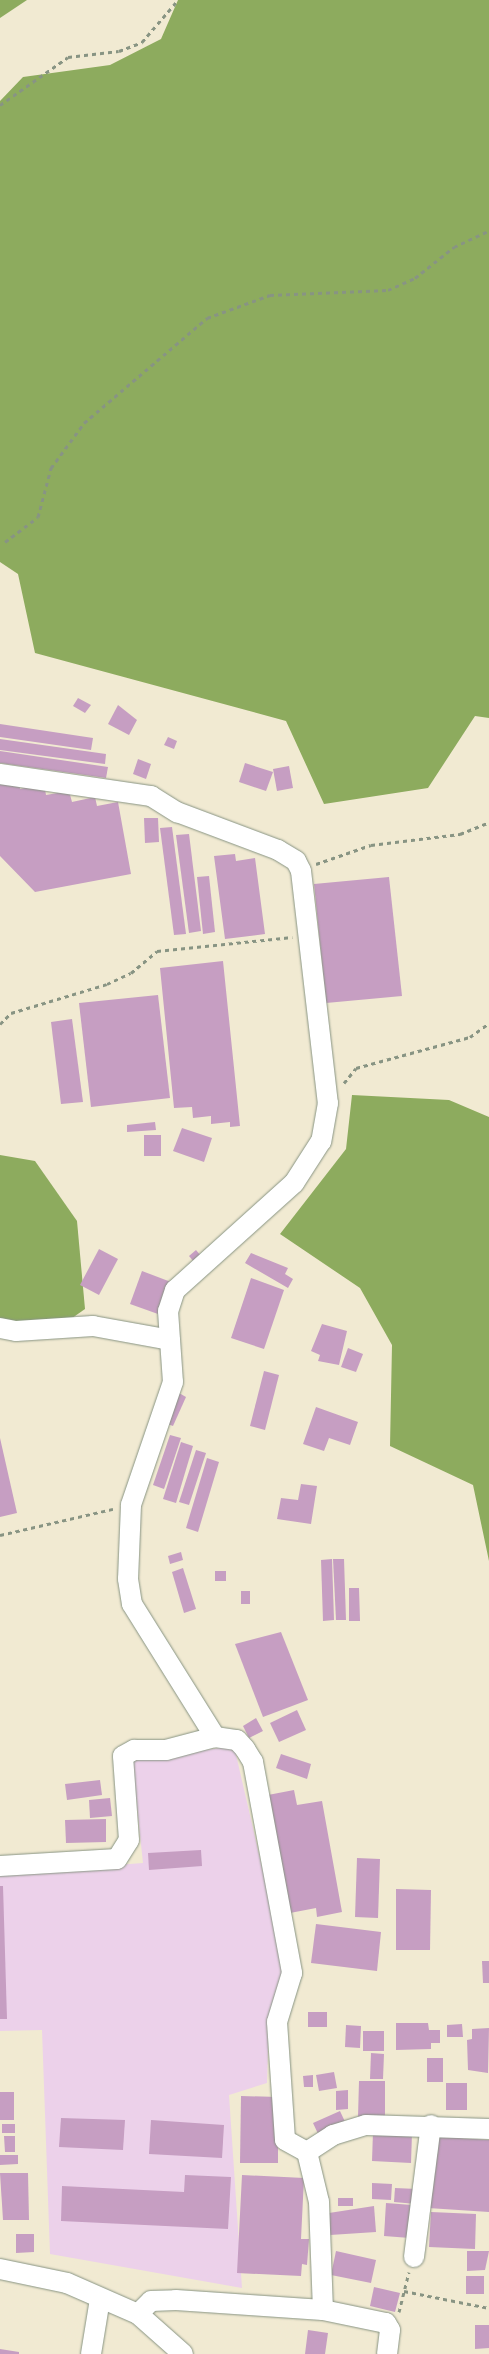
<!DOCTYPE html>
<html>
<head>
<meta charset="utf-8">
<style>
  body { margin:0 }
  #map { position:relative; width:489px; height:2354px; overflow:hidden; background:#f1ead2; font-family:"Indie Flower",sans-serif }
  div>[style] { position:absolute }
  .built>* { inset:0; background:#ecd1ea }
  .forest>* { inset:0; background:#8dab5e }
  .building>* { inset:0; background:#c69ec2 }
  .path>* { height:3px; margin-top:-1.5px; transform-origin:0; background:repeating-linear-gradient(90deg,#889483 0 4px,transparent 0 8px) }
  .roads { filter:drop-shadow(0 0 1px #889483) drop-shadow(0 0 1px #889483) }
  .minor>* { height:20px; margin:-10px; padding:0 10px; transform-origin:10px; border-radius:10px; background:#fff }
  span { translate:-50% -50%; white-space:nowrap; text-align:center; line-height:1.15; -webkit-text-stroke:5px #fbf7ec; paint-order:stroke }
</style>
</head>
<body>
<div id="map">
  <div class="built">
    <i style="clip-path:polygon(234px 1746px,286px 1971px,269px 2018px,267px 2083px,229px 2095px,242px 2288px,50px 2254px,42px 2030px,0 2031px,0 1874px,143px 1863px,132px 1760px)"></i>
  </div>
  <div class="forest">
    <i style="clip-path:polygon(0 0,27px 0,0 18px)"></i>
    <i style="clip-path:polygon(178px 0,489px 0,489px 718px,475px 716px,428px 788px,324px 804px,286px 721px,35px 653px,18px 574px,0 562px,0 101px,23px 77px,110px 65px,161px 39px)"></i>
    <i style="clip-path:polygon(352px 1095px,449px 1100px,489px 1117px,489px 1561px,473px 1485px,390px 1446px,392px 1345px,360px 1288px,280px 1234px,346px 1149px)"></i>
    <i style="clip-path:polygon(0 1155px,35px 1161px,77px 1221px,85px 1309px,48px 1335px,0 1327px)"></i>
  </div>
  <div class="building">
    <i style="clip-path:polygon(78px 698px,91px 705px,85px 713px,73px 706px)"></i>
    <i style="clip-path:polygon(118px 705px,137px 720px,129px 735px,108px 724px)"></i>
    <i style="clip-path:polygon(0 724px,93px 738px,91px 750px,0 737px)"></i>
    <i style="clip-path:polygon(168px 737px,177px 741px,174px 749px,164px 745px)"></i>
    <i style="clip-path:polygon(0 739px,106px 754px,105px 764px,0 750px)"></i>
    <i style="clip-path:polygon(0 751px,108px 767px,106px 778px,0 763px)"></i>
    <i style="clip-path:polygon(138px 759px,151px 764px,146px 779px,133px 774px)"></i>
    <i style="clip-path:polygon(245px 763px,273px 772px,266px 791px,239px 782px)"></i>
    <i style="clip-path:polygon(289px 766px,293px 788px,277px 791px,273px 769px)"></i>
    <i style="clip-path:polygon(19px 781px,20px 789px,44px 784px,46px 795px,69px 791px,72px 802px,95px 797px,97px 806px,118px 802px,131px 874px,35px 892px,0 856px,0 784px)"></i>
    <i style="clip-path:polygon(144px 818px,158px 818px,159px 842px,145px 843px)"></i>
    <i style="clip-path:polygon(172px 827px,186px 934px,174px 935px,160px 828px)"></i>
    <i style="clip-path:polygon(189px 834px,201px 931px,189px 933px,176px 835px)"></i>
    <i style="clip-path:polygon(235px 854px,236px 861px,255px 858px,265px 934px,225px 939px,214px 856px)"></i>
    <i style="clip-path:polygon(209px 876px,215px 932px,203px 934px,197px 877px)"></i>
    <i style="clip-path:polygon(389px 877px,402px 996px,326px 1003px,314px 884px)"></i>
    <i style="clip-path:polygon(223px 961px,240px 1126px,230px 1127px,230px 1122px,211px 1124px,211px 1116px,193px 1118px,192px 1107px,174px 1108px,160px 968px)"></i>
    <i style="clip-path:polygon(158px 995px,170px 1098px,91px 1107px,79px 1003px)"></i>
    <i style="clip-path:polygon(72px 1019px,83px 1102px,61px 1104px,51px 1022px)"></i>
    <i style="clip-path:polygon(155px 1122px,156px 1130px,127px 1132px,127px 1125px)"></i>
    <i style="clip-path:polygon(182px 1128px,212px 1138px,204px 1162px,173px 1151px)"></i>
    <i style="clip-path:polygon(144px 1135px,161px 1135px,161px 1156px,144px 1156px)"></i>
    <i style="clip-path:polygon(99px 1249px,118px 1259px,99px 1295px,80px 1285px)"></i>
    <i style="clip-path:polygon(196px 1250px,201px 1256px,194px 1262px,189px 1256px)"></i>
    <i style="clip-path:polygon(251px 1253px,288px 1268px,285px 1274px,293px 1279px,288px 1288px,245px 1263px)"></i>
    <i style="clip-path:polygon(142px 1271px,171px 1282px,158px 1314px,130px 1304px)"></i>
    <i style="clip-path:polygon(251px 1278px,284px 1290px,264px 1349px,231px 1338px)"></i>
    <i style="clip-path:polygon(322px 1324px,347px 1331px,339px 1365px,318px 1361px,320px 1355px,311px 1351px)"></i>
    <i style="clip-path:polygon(348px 1348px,363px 1354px,356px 1372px,341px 1367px)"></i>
    <i style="clip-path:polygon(264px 1371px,279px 1375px,265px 1430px,250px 1426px)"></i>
    <i style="clip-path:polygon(179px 1393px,186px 1397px,173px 1426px,165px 1423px)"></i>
    <i style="clip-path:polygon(316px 1407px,358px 1422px,350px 1445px,329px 1438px,324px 1451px,303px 1444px)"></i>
    <i style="clip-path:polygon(170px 1435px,181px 1438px,164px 1489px,153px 1485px)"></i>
    <i style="clip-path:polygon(0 1438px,17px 1513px,0 1517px)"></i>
    <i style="clip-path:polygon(181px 1442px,193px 1446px,176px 1503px,163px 1499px)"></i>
    <i style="clip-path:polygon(196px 1450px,206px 1453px,189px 1505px,179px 1502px)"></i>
    <i style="clip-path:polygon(207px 1458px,219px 1462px,198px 1532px,186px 1528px)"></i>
    <i style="clip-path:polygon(301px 1484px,317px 1486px,311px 1524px,277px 1519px,281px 1498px,298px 1500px)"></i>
    <i style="clip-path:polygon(181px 1552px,183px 1560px,170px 1564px,168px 1556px)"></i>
    <i style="clip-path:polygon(332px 1559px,334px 1620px,323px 1621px,321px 1560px)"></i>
    <i style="clip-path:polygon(333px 1559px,344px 1559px,346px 1620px,336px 1620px)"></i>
    <i style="clip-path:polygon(183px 1568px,196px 1609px,184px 1613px,172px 1572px)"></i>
    <i style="clip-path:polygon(215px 1571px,226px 1571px,226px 1581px,215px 1581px)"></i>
    <i style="clip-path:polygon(349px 1588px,359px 1588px,360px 1621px,349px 1621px)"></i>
    <i style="clip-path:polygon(241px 1591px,250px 1591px,250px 1604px,241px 1604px)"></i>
    <i style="clip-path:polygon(281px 1632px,308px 1700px,263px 1717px,235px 1644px)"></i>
    <i style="clip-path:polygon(297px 1710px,306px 1730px,279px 1742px,270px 1723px)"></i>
    <i style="clip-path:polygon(256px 1718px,263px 1731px,249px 1738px,243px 1726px)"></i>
    <i style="clip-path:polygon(281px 1754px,311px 1764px,307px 1779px,276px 1768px)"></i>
    <i style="clip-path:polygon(100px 1780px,102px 1795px,67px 1800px,65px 1784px)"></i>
    <i style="clip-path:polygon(294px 1790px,297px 1805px,322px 1801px,342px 1912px,317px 1917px,316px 1908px,290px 1913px,268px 1795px)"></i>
    <i style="clip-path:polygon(110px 1798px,112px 1816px,90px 1818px,89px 1800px)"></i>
    <i style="clip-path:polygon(106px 1819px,106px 1842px,66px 1843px,65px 1820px)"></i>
    <i style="clip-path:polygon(201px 1850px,202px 1866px,149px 1870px,148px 1853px)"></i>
    <i style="clip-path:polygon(357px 1858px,380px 1859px,378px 1918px,355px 1917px)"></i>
    <i style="clip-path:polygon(0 1886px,3px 1886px,7px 2019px,0 2019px)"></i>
    <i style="clip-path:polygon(396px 1889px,431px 1890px,430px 1950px,396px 1950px)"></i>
    <i style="clip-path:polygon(316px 1924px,381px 1932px,377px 1971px,311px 1963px)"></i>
    <i style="clip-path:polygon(482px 1961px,489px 1961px,489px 1983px,483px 1983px)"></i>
    <i style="clip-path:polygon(308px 2012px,327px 2012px,327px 2027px,308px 2027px)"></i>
    <i style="clip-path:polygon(396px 2023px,428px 2023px,429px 2030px,440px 2030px,440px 2043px,431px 2043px,431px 2049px,396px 2050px)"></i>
    <i style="clip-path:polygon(462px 2024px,463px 2037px,447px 2037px,447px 2025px)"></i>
    <i style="clip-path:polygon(346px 2025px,361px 2026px,360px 2048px,345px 2047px)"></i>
    <i style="clip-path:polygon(489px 2028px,488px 2073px,468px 2070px,467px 2040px,472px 2039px,472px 2029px)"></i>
    <i style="clip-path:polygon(363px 2031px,384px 2031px,384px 2051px,363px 2051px)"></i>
    <i style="clip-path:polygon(371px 2053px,384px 2054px,383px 2079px,370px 2079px)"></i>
    <i style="clip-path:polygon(427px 2058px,443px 2058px,443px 2082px,427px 2082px)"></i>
    <i style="clip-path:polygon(334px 2072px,337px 2088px,319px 2091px,316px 2075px)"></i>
    <i style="clip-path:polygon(313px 2075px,313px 2087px,304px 2087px,303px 2076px)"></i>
    <i style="clip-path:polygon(359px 2081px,385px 2081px,385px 2118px,358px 2117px)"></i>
    <i style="clip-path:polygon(446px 2083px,467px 2083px,467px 2110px,446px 2110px)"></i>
    <i style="clip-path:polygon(348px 2090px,348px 2109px,336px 2110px,336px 2091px)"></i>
    <i style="clip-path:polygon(0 2092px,14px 2092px,14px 2120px,0 2120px)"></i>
    <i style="clip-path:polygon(241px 2096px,278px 2097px,278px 2163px,240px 2163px)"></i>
    <i style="clip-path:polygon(340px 2111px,347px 2126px,320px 2138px,313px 2123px)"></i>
    <i style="clip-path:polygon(61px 2118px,125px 2120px,123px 2150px,59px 2147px)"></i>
    <i style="clip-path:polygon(151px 2120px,224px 2125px,222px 2158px,149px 2154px)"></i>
    <i style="clip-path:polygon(2px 2124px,15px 2124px,15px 2133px,2px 2133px)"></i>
    <i style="clip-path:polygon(373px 2132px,412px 2133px,411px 2163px,372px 2161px)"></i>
    <i style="clip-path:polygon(4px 2136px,15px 2136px,15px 2152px,5px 2152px)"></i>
    <i style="clip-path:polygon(434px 2136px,489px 2140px,489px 2212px,428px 2208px)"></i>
    <i style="clip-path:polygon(0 2155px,18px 2155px,18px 2164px,0 2165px)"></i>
    <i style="clip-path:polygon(0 2173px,28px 2173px,29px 2220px,3px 2220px)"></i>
    <i style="clip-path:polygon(185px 2175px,231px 2177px,228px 2229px,61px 2221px,62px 2186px,184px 2192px)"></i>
    <i style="clip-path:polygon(242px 2175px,304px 2178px,301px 2239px,309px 2239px,307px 2265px,302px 2264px,301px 2276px,237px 2273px)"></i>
    <i style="clip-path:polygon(372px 2183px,392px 2184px,391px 2200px,372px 2199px)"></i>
    <i style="clip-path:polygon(395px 2188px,417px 2189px,416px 2204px,394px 2202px)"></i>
    <i style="clip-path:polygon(338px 2198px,353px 2198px,353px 2206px,338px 2206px)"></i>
    <i style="clip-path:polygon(386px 2203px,412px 2205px,410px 2238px,384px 2236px)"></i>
    <i style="clip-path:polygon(374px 2206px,376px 2232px,330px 2235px,329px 2213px)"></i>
    <i style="clip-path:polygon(431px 2212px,476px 2214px,475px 2249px,429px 2247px)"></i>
    <i style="clip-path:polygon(16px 2234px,34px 2234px,34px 2252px,16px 2253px)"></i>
    <i style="clip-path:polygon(336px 2251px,376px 2260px,371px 2283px,331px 2275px)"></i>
    <i style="clip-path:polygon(467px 2251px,489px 2251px,485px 2270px,467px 2271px)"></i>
    <i style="clip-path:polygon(466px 2276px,484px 2276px,484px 2294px,466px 2294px)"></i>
    <i style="clip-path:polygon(374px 2287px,400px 2293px,395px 2312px,370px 2306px)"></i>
    <i style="clip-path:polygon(475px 2325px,489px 2325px,489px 2348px,475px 2349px)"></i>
    <i style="clip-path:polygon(308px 2330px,328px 2333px,325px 2354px,305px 2354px)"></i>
    <i style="clip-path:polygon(0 2349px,19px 2352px,19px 2354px,0 2354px)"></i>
  </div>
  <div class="path">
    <i style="left:0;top:105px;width:83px;rotate:-35.2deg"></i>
    <i style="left:68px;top:57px;width:51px;rotate:-6.7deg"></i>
    <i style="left:119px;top:51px;width:25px;rotate:-21deg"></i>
    <i style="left:142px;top:42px;width:55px;rotate:-49.4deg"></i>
    <i style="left:5px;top:542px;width:41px;rotate:-37.1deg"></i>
    <i style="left:38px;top:517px;width:51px;rotate:-75.1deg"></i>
    <i style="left:51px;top:468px;width:56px;rotate:-53.7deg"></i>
    <i style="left:84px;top:423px;width:162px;rotate:-40.5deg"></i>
    <i style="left:207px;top:318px;width:67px;rotate:-20.1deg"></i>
    <i style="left:270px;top:295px;width:118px;rotate:-2.4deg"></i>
    <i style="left:388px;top:290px;width:30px;rotate:-24deg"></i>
    <i style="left:415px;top:278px;width:50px;rotate:-38.5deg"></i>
    <i style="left:454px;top:247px;width:38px;rotate:-25deg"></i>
    <i style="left:316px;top:864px;width:58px;rotate:-19.1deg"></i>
    <i style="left:371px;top:845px;width:90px;rotate:-7deg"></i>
    <i style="left:460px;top:834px;width:31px;rotate:-22deg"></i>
    <i style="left:0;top:1024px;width:16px;rotate:-45deg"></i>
    <i style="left:11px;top:1013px;width:100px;rotate:-16.8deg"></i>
    <i style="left:107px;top:984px;width:26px;rotate:-25deg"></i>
    <i style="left:131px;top:973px;width:34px;rotate:-40deg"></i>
    <i style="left:157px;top:951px;width:136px;rotate:-5.9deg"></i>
    <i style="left:344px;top:1083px;width:19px;rotate:-51deg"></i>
    <i style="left:356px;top:1068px;width:118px;rotate:-15.2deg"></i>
    <i style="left:470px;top:1037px;width:24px;rotate:-36deg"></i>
    <i style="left:0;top:1535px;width:116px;rotate:-13deg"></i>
    <i style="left:404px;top:2291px;width:87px;rotate:11.3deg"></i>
    <i style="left:399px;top:2312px;width:41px;rotate:-76deg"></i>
  </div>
  <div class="roads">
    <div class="minor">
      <i style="left:0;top:774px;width:153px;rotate:8.3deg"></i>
      <i style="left:151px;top:796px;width:31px;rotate:32deg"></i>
      <i style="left:177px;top:812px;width:108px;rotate:20.6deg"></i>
      <i style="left:278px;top:850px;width:21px;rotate:31deg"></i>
      <i style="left:296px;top:861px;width:11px;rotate:63deg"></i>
      <i style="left:301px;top:871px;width:234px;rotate:83.4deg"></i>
      <i style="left:328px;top:1103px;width:39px;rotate:100deg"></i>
      <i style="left:321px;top:1141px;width:50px;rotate:122.7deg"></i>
      <i style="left:294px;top:1183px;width:160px;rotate:138deg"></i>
      <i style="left:175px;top:1290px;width:22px;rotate:108deg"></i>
      <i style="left:168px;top:1311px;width:71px;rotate:86deg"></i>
      <i style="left:173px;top:1382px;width:130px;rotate:108.9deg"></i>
      <i style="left:131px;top:1505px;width:74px;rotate:92.3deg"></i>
      <i style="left:128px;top:1579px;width:25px;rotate:81deg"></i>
      <i style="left:132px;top:1604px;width:157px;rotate:58deg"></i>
      <i style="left:0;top:1328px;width:16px;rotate:11deg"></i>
      <i style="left:16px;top:1331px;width:77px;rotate:-3.7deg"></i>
      <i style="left:93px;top:1326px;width:78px;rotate:10.3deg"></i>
      <i style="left:0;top:1866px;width:117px;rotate:-3.4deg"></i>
      <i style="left:117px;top:1859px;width:22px;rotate:-58deg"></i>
      <i style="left:129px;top:1840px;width:84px;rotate:-94.1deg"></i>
      <i style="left:123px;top:1756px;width:13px;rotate:-29deg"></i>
      <i style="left:134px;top:1750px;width:32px"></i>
      <i style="left:166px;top:1750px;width:51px;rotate:-14.9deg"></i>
      <i style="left:215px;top:1737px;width:22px;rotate:8deg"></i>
      <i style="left:237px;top:1740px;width:12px;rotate:48deg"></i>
      <i style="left:245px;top:1749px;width:15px;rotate:58deg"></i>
      <i style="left:253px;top:1762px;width:215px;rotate:79.5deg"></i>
      <i style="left:292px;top:1973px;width:51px;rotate:107deg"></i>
      <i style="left:277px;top:2022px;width:118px;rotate:86.1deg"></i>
      <i style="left:285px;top:2140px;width:25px;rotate:29deg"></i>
      <i style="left:307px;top:2152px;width:51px;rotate:76.5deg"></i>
      <i style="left:319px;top:2202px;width:108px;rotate:87.9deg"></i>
      <i style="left:307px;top:2152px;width:31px;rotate:-33deg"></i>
      <i style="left:333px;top:2135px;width:34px;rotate:-17deg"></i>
      <i style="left:366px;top:2125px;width:123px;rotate:1.9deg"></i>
      <i style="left:414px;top:2257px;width:133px;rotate:-82.7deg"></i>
      <i style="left:0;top:2269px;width:68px;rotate:11.8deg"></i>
      <i style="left:67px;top:2283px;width:77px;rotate:23.6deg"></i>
      <i style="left:138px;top:2314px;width:60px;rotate:41.6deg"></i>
      <i style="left:138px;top:2314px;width:18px;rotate:-45deg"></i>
      <i style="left:151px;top:2301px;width:25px;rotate:-2deg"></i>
      <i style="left:176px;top:2300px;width:147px;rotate:3.9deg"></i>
      <i style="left:323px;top:2310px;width:64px;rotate:11.7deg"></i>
      <i style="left:386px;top:2323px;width:8px;rotate:60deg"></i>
      <i style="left:390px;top:2330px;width:24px;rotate:97deg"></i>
      <i style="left:91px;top:2354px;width:56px;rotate:-80.7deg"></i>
    </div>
  </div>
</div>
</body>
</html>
